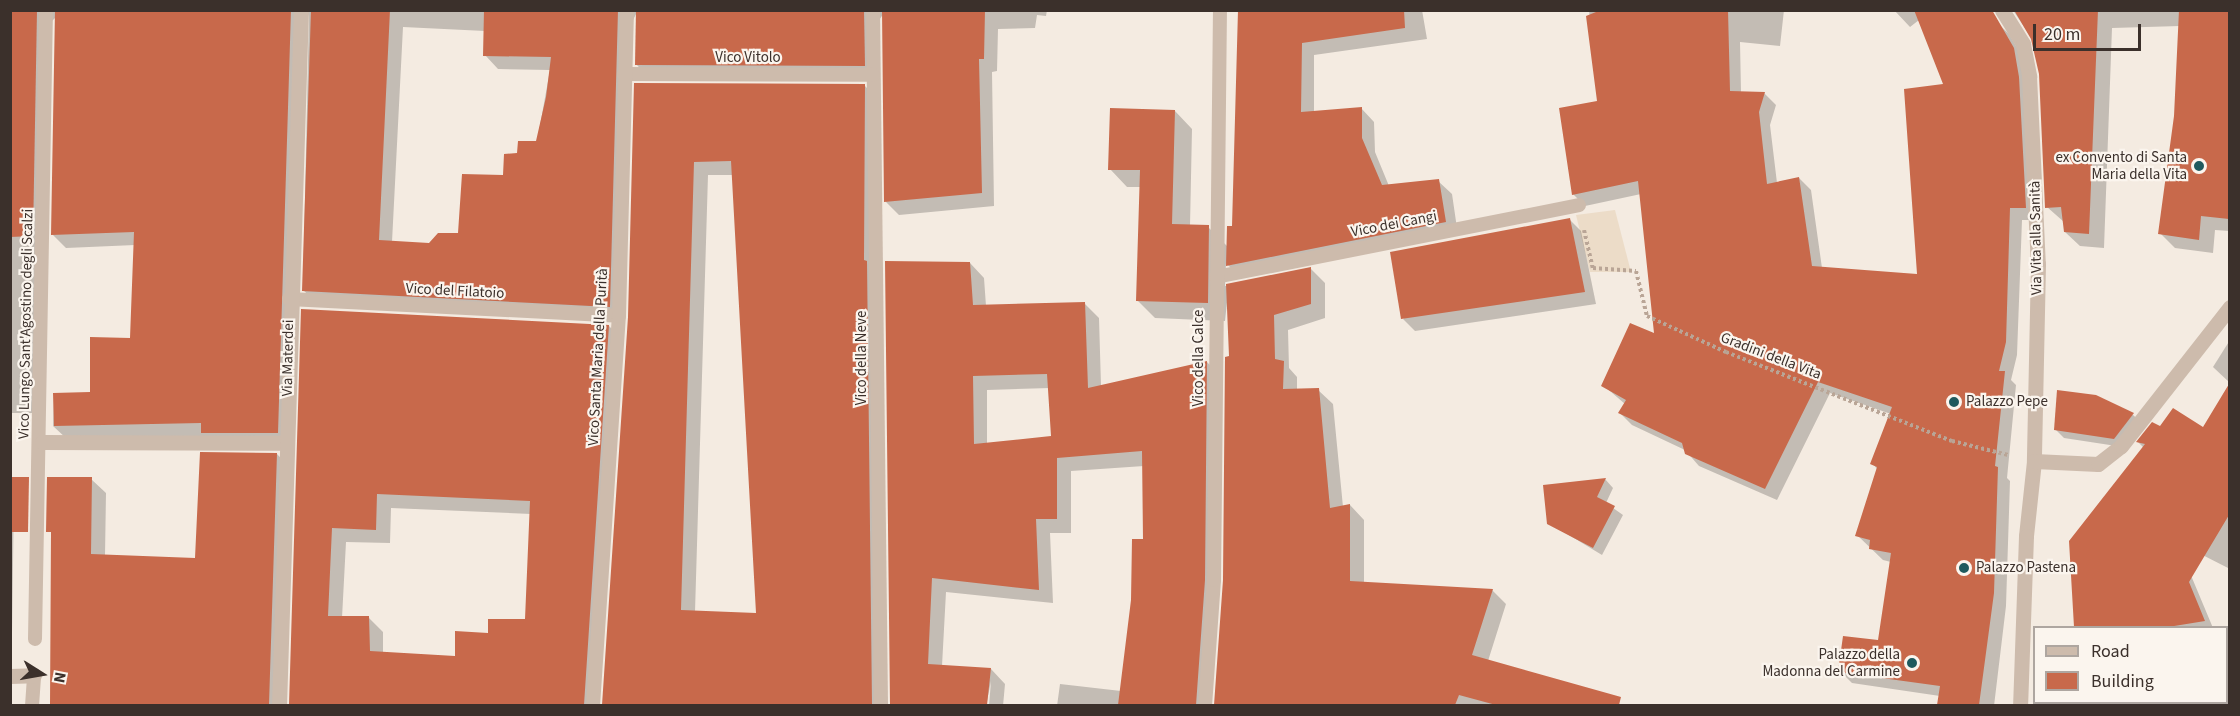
<!DOCTYPE html>
<html>
<head>
<meta charset="utf-8">
<style>
  body { margin:0 }
  #map { position:relative; width:2240px; height:716px; overflow:hidden; background:#f4ebe1; font-family:"Source Sans 3",sans-serif }
  div>[style] { position:absolute }
  .plaza>* { inset:0; background:#ecdcc8 }
  .shadow>* { inset:0; background:#0003 }
  .building>* { inset:0; background:#c8694b }
  .path>* { height:4px; margin-top:-2px; transform-origin:0; background:repeating-linear-gradient(90deg,#b9a596 0 3px,transparent 0 6px) }
  .service>* { height:14px; margin:-7px; padding:0 7px; transform-origin:7px; border-radius:7px; background:#cdbbac }
  .minor>* { height:15px; margin:-7.5px; padding:0 7.5px; transform-origin:7.5px; border-radius:7.5px; background:#cdbbac }
  .dots>* { width:16px; height:16px; translate:-50% -50%; box-sizing:border-box; border:3px solid #fbf5ee; border-radius:50% }
  span { translate:-50% -50%; white-space:nowrap; text-align:center; line-height:1.15; -webkit-text-stroke:4.5px #fbf5ee; paint-order:stroke }
  .street-label { font-size:15px; color:#3b302b }
  .poi-label { font-size:15px; color:#3b302b }
  .right { translate:-100% -50%; text-align:right }
  .left { translate:0 -50%; text-align:left }
  .frame { position:absolute; inset:0; border:12px solid #3b302b; pointer-events:none }
  .legend { position:absolute; left:2033px; top:626px; width:195px; height:78px; box-sizing:border-box; background:#fbf5ee; border:2px solid #aea6a0; margin:0; padding:8px 10px; list-style:none; font-size:18px; color:#3b302b }
  .legend li { display:flex; align-items:center; gap:12px; height:30px }
  .legend b { width:30px; border:2px solid #aea6a0 }
  .north { position:absolute; left:12px; top:644px; width:60px; height:60px; -webkit-text-stroke:4px #fbf5ee; paint-order:stroke; rotate:101deg; font-size:16px; font-weight:700; line-height:24px; text-align:center; color:#3b302b }
  .north::after { content:''; display:block; margin:auto; width:21px; height:27px; background:#3b302b; clip-path:polygon(50% 0,100% 100%,50% 72%,0 100%) }
  .scale { position:absolute; left:2033px; top:24px; width:108px; height:27px; box-sizing:border-box; border:3px solid #3b302b; border-top:0; padding-left:8px; font-size:18px; line-height:21px; white-space:nowrap; color:#3b302b; -webkit-text-stroke:4px #fbf5ee; paint-order:stroke }
</style>
</head>
<body>
<div id="map">
  <div class="plaza">
    <i style="clip-path:polygon(1615px 210px,1631px 272px,1590px 272px,1576px 215px)"></i>
  </div>
  <div class="shadow">
    <i style="clip-path:polygon(evenodd,10px 10px,1047px 10px,1046px 16px,1037px 15px,1035px 28px,998px 29px,997px 71px,992px 72px,994px 206px,899px 215px,886px 202px,884px 13px,877px 23px,877px 79px,649px 78px,636px 64px,637px 12px,631px 24px,623px 319px,317px 303px,303px 290px,309px 14px,304px 23px,291px 446px,67px 439px,53px 426px,54px 394px,91px 393px,131px 339px,135px 245px,66px 248px,53px 235px,56px 17px,50px 23px,38px 413px,12px 413px,10px 442px,10px 10px,403px 27px,485px 31px,485px 55px,498px 69px,550px 70px,537px 142px,518px 154px,460px 235px,430px 244px,392px 242px,403px 27px)"></i>
    <i style="clip-path:polygon(1239px 10px,1422px 10px,1427px 39px,1314px 55px,1314px 113px,1361px 108px,1374px 122px,1375px 152px,1389px 186px,1438px 181px,1452px 194px,1458px 235px,1241px 278px,1226px 263px,1225px 286px,1311px 269px,1325px 283px,1325px 318px,1288px 330px,1289px 368px,1297px 377px,1297px 390px,1318px 390px,1333px 404px,1343px 507px,1350px 505px,1364px 520px,1364px 583px,1492px 590px,1506px 604px,1488px 661px,1603px 706px,1216px 706px,1224px 581px,1231px 357px,1228px 293px,1225px 321px,1155px 318px,1137px 300px,1141px 187px,1127px 187px,1110px 169px,1175px 111px,1192px 129px,1190px 226px,1208px 227px,1228px 247px,1233px 228px)"></i>
    <i style="clip-path:polygon(1589px 10px,1784px 10px,1780px 46px,1740px 42px,1741px 93px,1764px 93px,1776px 105px,1770px 125px,1777px 183px,1799px 178px,1811px 190px,1822px 268px,1919px 276px,1945px 86px,1919px 20px,1910px 27px,1894px 10px,1984px 10px,2009px 34px,2025px 61px,2037px 220px,2022px 220px,2017px 355px,2011px 380px,2016px 385px,2007px 478px,2010px 481px,2006px 606px,1994px 706px,1939px 706px,1940px 696px,1852px 683px,1840px 671px,1879px 642px,1891px 562px,1883px 560px,1857px 535px,1878px 470px,1872px 463px,1891px 414px,1830px 393px,1777px 500px,1699px 466px,1685px 450px,1632px 425px,1620px 413px,1625px 404px,1603px 385px,1656px 335px,1641px 194px,1585px 206px,1573px 194px,1598px 102px)"></i>
    <i style="clip-path:polygon(2013px 10px,2230px 10px,2230px 231px,2215px 230px,2213px 253px,2175px 248px,2160px 233px,2176px 116px,2180px 26px,2112px 28px,2104px 248px,2080px 246px,2065px 232px,2064px 222px,2047px 207px,2040px 75px,2034px 42px)"></i>
    <i style="clip-path:polygon(evenodd,636px 85px,864px 85px,879px 100px,887px 706px,604px 706px,629px 317px,636px 85px,708px 175px,733px 175px,758px 615px,695px 612px,708px 175px)"></i>
    <i style="clip-path:polygon(1569px 219px,1581px 231px,1596px 304px,1415px 331px,1403px 319px)"></i>
    <i style="clip-path:polygon(evenodd,886px 262px,970px 263px,984px 278px,986px 306px,1085px 304px,1099px 318px,1101px 386px,1207px 362px,1221px 377px,1211px 706px,1057px 706px,1060px 684px,1121px 691px,1145px 540px,1144px 466px,1071px 471px,1071px 533px,1050px 533px,1053px 603px,946px 592px,942px 666px,991px 669px,1005px 684px,1003px 706px,989px 706px,991px 681px,986px 706px,891px 706px,886px 262px,1050px 388px,1053px 437px,987px 444px,987px 390px,1050px 388px)"></i>
    <i style="clip-path:polygon(evenodd,303px 310px,609px 326px,623px 340px,599px 706px,290px 706px,303px 310px,391px 508px,531px 514px,526px 621px,456px 658px,383px 653px,383px 632px,369px 618px,342px 618px,346px 542px,390px 543px,391px 508px)"></i>
    <i style="clip-path:polygon(2230px 340px,2230px 383px,2213px 367px)"></i>
    <i style="clip-path:polygon(2230px 387px,2230px 569px,2177px 542px,2213px 628px,2077px 628px,2071px 541px,2144px 448px,2138px 442px,2160px 427px,2204px 429px)"></i>
    <i style="clip-path:polygon(2095px 396px,2133px 415px,2142px 423px,2123px 447px,2064px 438px,2056px 430px)"></i>
    <i style="clip-path:polygon(277px 454px,291px 469px,283px 706px,52px 706px,53px 479px,91px 479px,106px 493px,105px 556px,196px 560px)"></i>
    <i style="clip-path:polygon(1605px 479px,1613px 488px,1606px 503px,1623px 515px,1602px 555px,1549px 523px)"></i>
    <i style="clip-path:polygon(10px 491px,14px 494px,11px 705px,23px 706px,10px 706px)"></i>
    <i style="clip-path:polygon(2082px 702px,2195px 702px,2196px 706px,2082px 706px)"></i>
  </div>
  <div class="building">
    <i style="clip-path:polygon(10px 10px,37px 10px,33px 236px,10px 237px)"></i>
    <i style="clip-path:polygon(55px 10px,291px 10px,278px 433px,201px 433px,201px 423px,54px 426px,53px 393px,90px 392px,90px 337px,130px 338px,134px 232px,51px 235px)"></i>
    <i style="clip-path:polygon(311px 10px,390px 10px,379px 240px,429px 243px,438px 233px,458px 233px,462px 174px,503px 175px,504px 154px,517px 153px,518px 141px,536px 141px,546px 97px,551px 57px,483px 56px,484px 10px,618px 10px,610px 307px,302px 291px)"></i>
    <i style="clip-path:polygon(636px 10px,864px 10px,865px 66px,635px 65px)"></i>
    <i style="clip-path:polygon(882px 10px,985px 10px,984px 59px,979px 59px,982px 193px,884px 202px)"></i>
    <i style="clip-path:polygon(1238px 10px,1404px 10px,1405px 28px,1302px 43px,1301px 112px,1362px 107px,1362px 138px,1382px 185px,1439px 179px,1446px 222px,1226px 266px,1227px 226px,1232px 226px)"></i>
    <i style="clip-path:polygon(1601px 10px,1728px 10px,1730px 91px,1765px 92px,1759px 112px,1767px 184px,1799px 177px,1812px 266px,1917px 274px,1904px 89px,1943px 84px,1914px 10px,1992px 10px,2014px 48px,2019px 77px,2026px 208px,2010px 208px,2006px 342px,1999px 371px,2005px 371px,1995px 466px,1998px 467px,1994px 593px,1979px 705px,1937px 705px,1940px 686px,1838px 672px,1843px 636px,1878px 640px,1891px 553px,1869px 549px,1870px 540px,1855px 536px,1877px 467px,1870px 464px,1892px 407px,1818px 382px,1765px 489px,1685px 454px,1682px 443px,1618px 413px,1626px 400px,1601px 386px,1630px 323px,1654px 333px,1638px 181px,1572px 195px,1559px 108px,1597px 101px,1586px 16px)"></i>
    <i style="clip-path:polygon(2014px 10px,2098px 10px,2089px 234px,2064px 232px,2061px 207px,2045px 208px,2039px 74px,2031px 39px)"></i>
    <i style="clip-path:polygon(2179px 10px,2229px 10px,2229px 219px,2201px 216px,2199px 240px,2158px 234px,2174px 116px)"></i>
    <i style="clip-path:polygon(evenodd,634px 83px,865px 84px,864px 260px,867px 261px,872px 705px,602px 705px,628px 317px,634px 83px,731px 161px,747px 451px,756px 613px,681px 610px,694px 162px,731px 161px)"></i>
    <i style="clip-path:polygon(1110px 108px,1175px 110px,1172px 224px,1209px 225px,1208px 303px,1136px 301px,1140px 170px,1108px 170px)"></i>
    <i style="clip-path:polygon(1570px 218px,1585px 292px,1401px 319px,1390px 252px)"></i>
    <i style="clip-path:polygon(evenodd,885px 261px,970px 262px,973px 305px,1085px 302px,1088px 388px,1207px 361px,1205px 580px,1196px 705px,1118px 705px,1131px 600px,1132px 539px,1143px 539px,1142px 451px,1057px 458px,1057px 519px,1036px 519px,1039px 590px,932px 578px,928px 664px,991px 668px,987px 705px,890px 705px,885px 261px,1047px 374px,1051px 436px,974px 444px,973px 376px,1047px 374px)"></i>
    <i style="clip-path:polygon(1311px 267px,1311px 304px,1274px 315px,1275px 359px,1284px 361px,1283px 389px,1319px 388px,1330px 508px,1350px 504px,1350px 581px,1493px 589px,1472px 655px,1621px 697px,1619px 705px,1496px 705px,1459px 695px,1455px 705px,1214px 705px,1223px 580px,1225px 357px,1229px 356px,1226px 284px)"></i>
    <i style="clip-path:polygon(evenodd,301px 309px,609px 325px,584px 705px,289px 705px,301px 309px,377px 494px,530px 501px,525px 619px,488px 619px,488px 633px,455px 631px,455px 656px,370px 651px,369px 616px,328px 616px,332px 528px,376px 530px,377px 494px)"></i>
    <i style="clip-path:polygon(2229px 384px,2229px 515px,2189px 582px,2205px 621px,2168px 627px,2074px 627px,2069px 541px,2145px 444px,2136px 442px,2152px 422px,2160px 426px,2173px 408px,2203px 427px)"></i>
    <i style="clip-path:polygon(2057px 390px,2096px 395px,2134px 413px,2114px 439px,2054px 430px)"></i>
    <i style="clip-path:polygon(200px 452px,277px 453px,269px 705px,50px 705px,51px 532px,46px 532px,47px 477px,92px 477px,91px 554px,195px 558px)"></i>
    <i style="clip-path:polygon(10px 477px,29px 477px,28px 532px,10px 532px)"></i>
    <i style="clip-path:polygon(1606px 478px,1597px 497px,1615px 506px,1593px 548px,1547px 524px,1543px 485px)"></i>
  </div>
  <div class="path">
    <i style="left:1584px;top:230px;width:39px;rotate:77deg"></i>
    <i style="left:1593px;top:268px;width:43px;rotate:4deg"></i>
    <i style="left:1636px;top:271px;width:46px;rotate:76.3deg"></i>
    <i style="left:1647px;top:316px;width:87px;rotate:24.5deg"></i>
    <i style="left:1726px;top:352px;width:243px;rotate:21.5deg"></i>
    <i style="left:1952px;top:441px;width:58px;rotate:14deg"></i>
  </div>
  <div class="service">
    <i style="left:873px;top:10px;width:696px;rotate:89.34deg"></i>
    <i style="left:624px;top:74px;width:249px;rotate:0.2deg"></i>
    <i style="left:1216px;top:277px;width:370px;rotate:-11.2deg"></i>
    <i style="left:289px;top:299px;width:330px;rotate:2.9deg"></i>
    <i style="left:35px;top:639px;width:629px;rotate:-89deg"></i>
    <i style="left:32px;top:706px;width:31px;rotate:-86deg"></i>
    <i style="left:593px;top:706px;width:391px;rotate:-86.2deg"></i>
    <i style="left:619px;top:316px;width:306px;rotate:-88.5deg"></i>
    <i style="left:1205px;top:706px;width:126px;rotate:-85.9deg"></i>
    <i style="left:1214px;top:580px;width:570px;rotate:-89.4deg"></i>
  </div>
  <div class="minor">
    <i style="left:2002px;top:10px;width:40px;rotate:58deg"></i>
    <i style="left:2023px;top:44px;width:33px;rotate:79deg"></i>
    <i style="left:2029px;top:76px;width:188px;rotate:87.3deg"></i>
    <i style="left:2038px;top:264px;width:197px;rotate:91.2deg"></i>
    <i style="left:2034px;top:461px;width:75px;rotate:96.1deg"></i>
    <i style="left:2026px;top:536px;width:170px;rotate:92deg"></i>
    <i style="left:42px;top:442px;width:243px;rotate:0.2deg"></i>
    <i style="left:2034px;top:461px;width:64px;rotate:2.7deg"></i>
    <i style="left:2098px;top:464px;width:29px;rotate:-38deg"></i>
    <i style="left:2121px;top:446px;width:177px;rotate:-51.9deg"></i>
    <i style="left:10px;top:676px;width:24px;rotate:-2deg"></i>
    <i style="left:279px;top:706px;width:696px;rotate:-88.19deg"></i>
  </div>
  <div class="dots">
    <i style="left:2199px;top:166px;background:#1f5a5e"></i>
    <i style="left:1954px;top:402px;background:#1f5a5e"></i>
    <i style="left:1964px;top:568px;background:#1f5a5e"></i>
    <i style="left:1912px;top:663px;background:#1f5a5e"></i>
  </div>
  <div class="street-label">
    <span style="left:748px;top:58px">Vico Vitolo</span>
    <span style="left:1394px;top:224px;rotate:-11deg">Vico dei Cangi</span>
    <span style="left:2036px;top:238px;rotate:-91deg">Via Vita alla Sanità</span>
    <span style="left:455px;top:291px;rotate:3deg">Vico del Filatoio</span>
    <span style="left:26px;top:324px;rotate:-89deg">Vico Lungo Sant'Agostino degli Scalzi</span>
    <span style="left:1771px;top:356px;rotate:21deg">Gradini della Vita</span>
    <span style="left:598px;top:357px;rotate:-87deg">Vico Santa Maria della Purità</span>
    <span style="left:288px;top:358px;rotate:-89deg">Via Materdei</span>
    <span style="left:862px;top:358px;rotate:-90deg">Vico della Neve</span>
    <span style="left:1199px;top:358px;rotate:-90deg">Vico della Calce</span>
  </div>
  <div class="poi-label">
    <span class="right" style="left:2187px;top:166px">ex Convento di Santa<br>Maria della Vita</span>
    <span class="left" style="left:1966px;top:402px">Palazzo Pepe</span>
    <span class="left" style="left:1976px;top:568px">Palazzo Pastena</span>
    <span class="right" style="left:1900px;top:663px">Palazzo della<br>Madonna del Carmine</span>
  </div>
  <div class="frame"></div>
  <ul class="legend">
  <li><b style="height:8px;background:#cdbbac"></b>Road</li>
  <li><b style="height:16px;background:#c8694b"></b>Building</li>
  </ul>
  <div class="north">N</div>
  <div class="scale">20 m</div>
</div>
</body>
</html>
